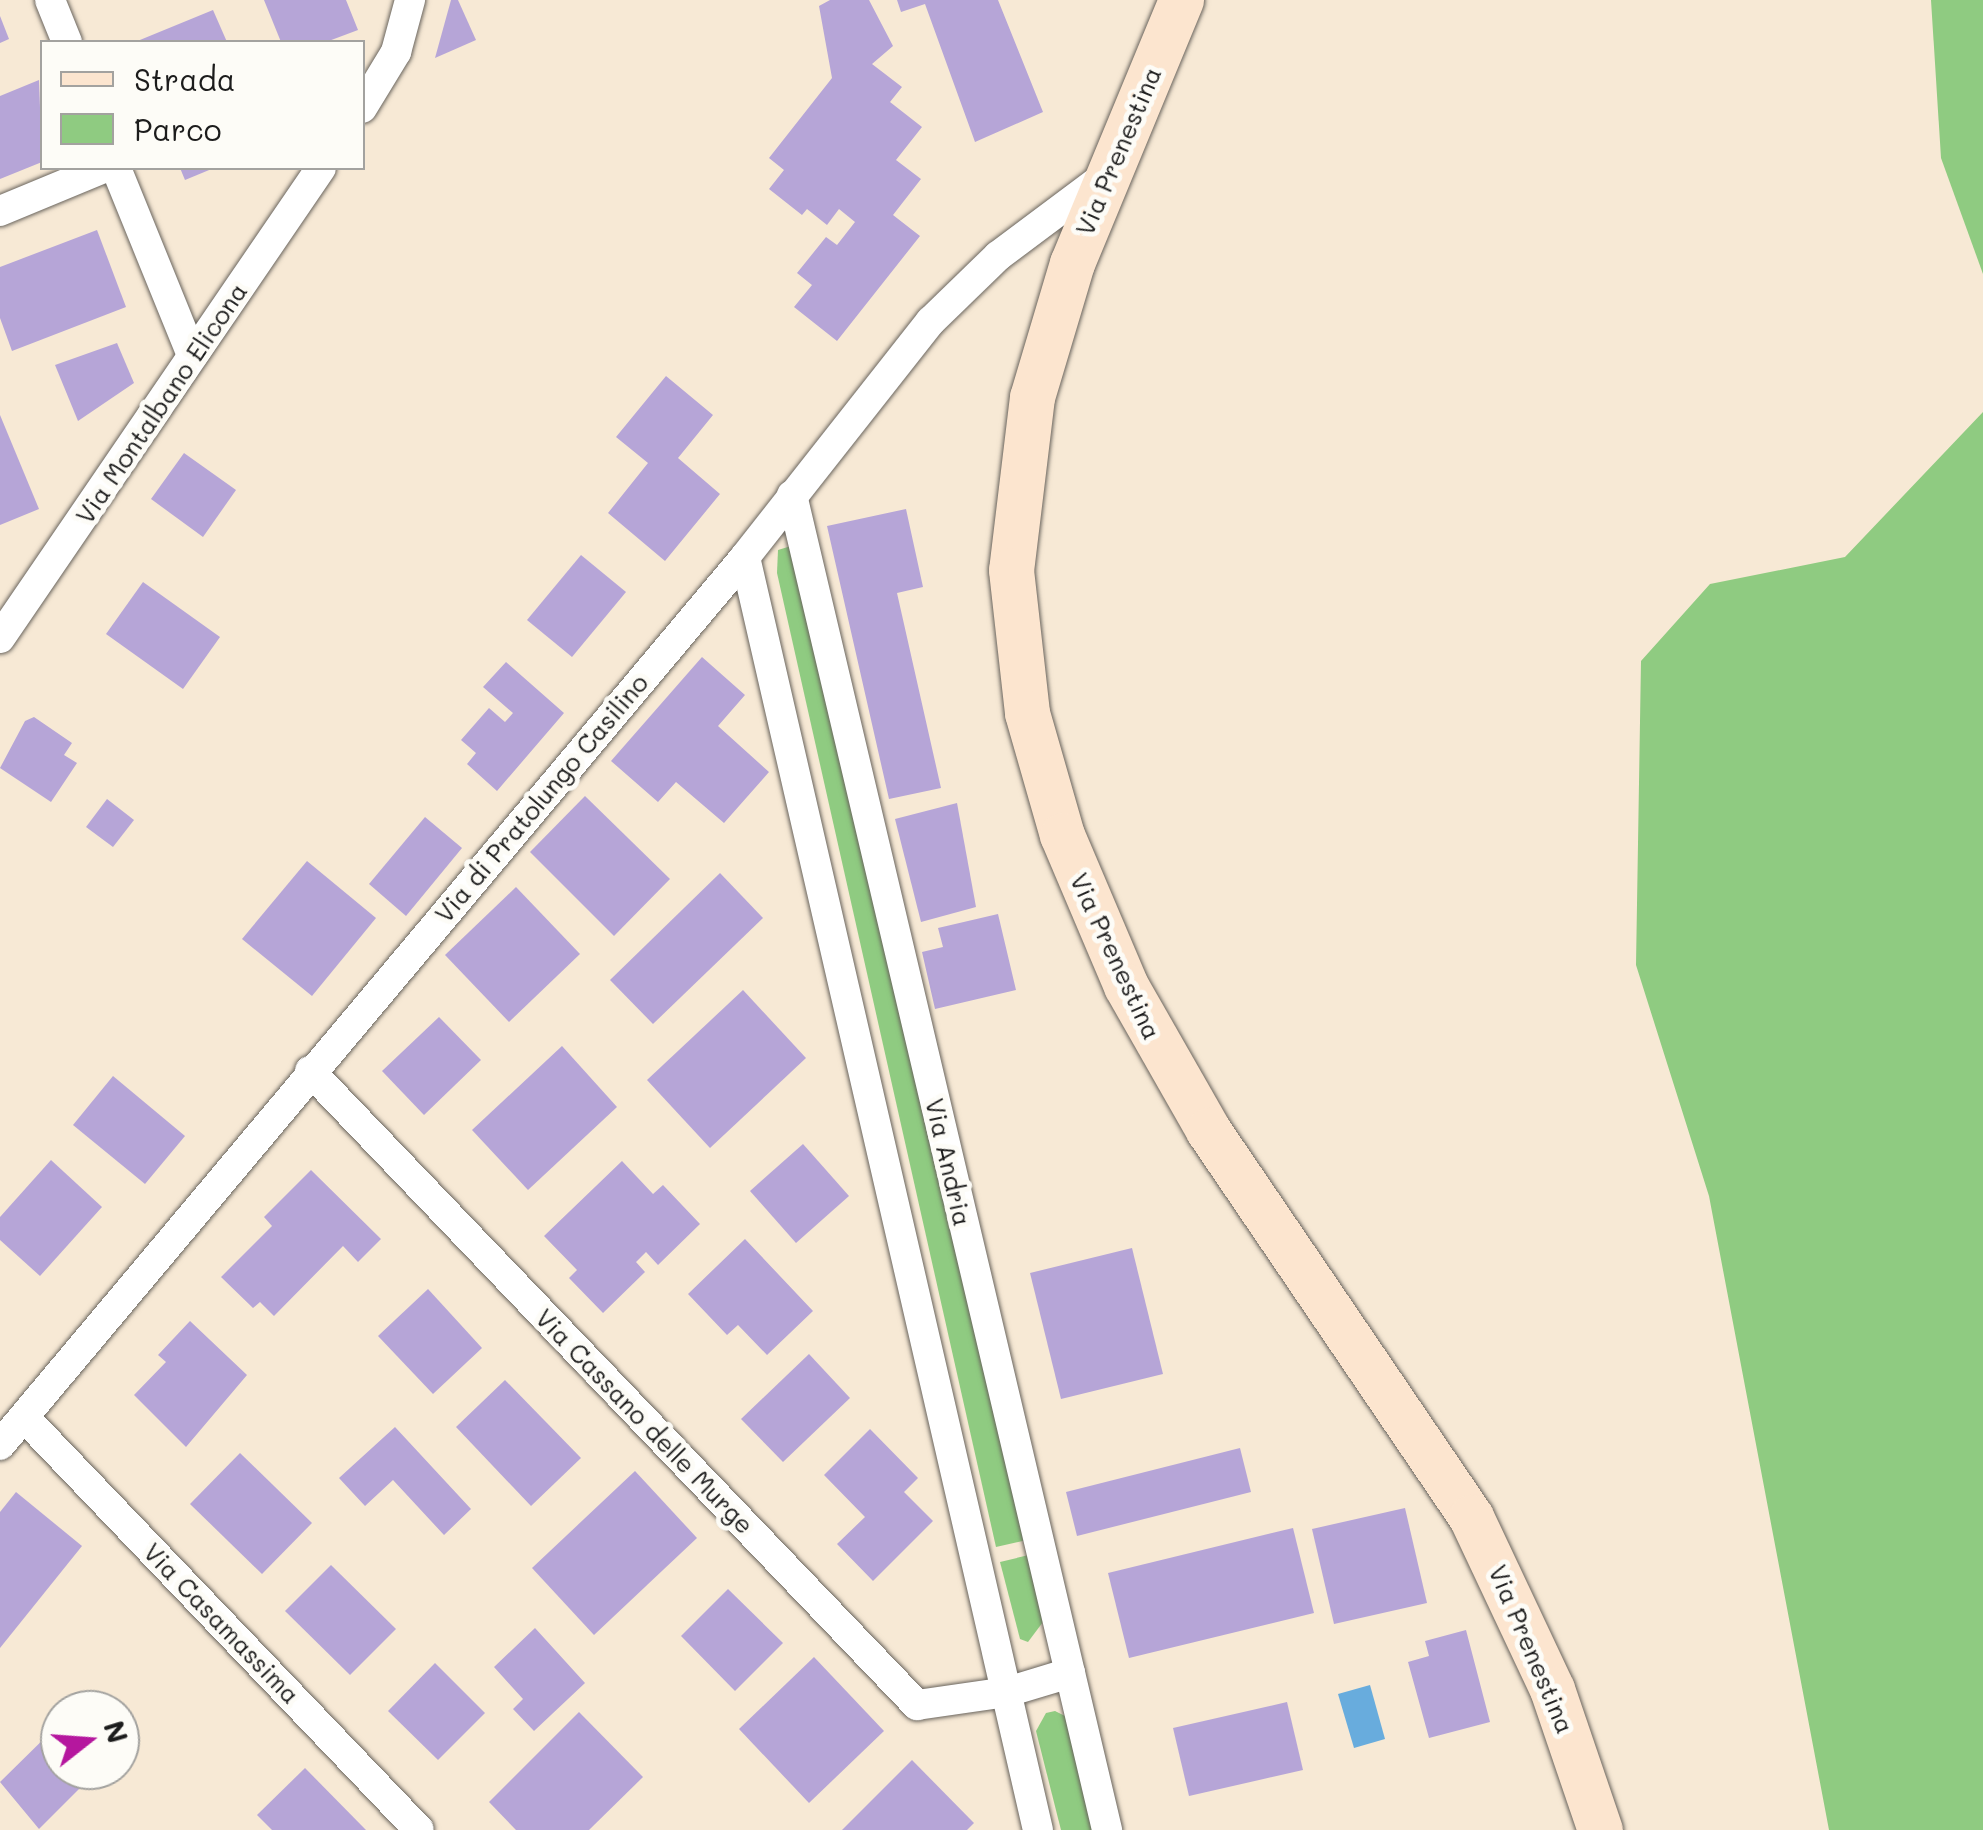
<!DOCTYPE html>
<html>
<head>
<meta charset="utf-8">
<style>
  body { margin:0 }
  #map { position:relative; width:1983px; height:1830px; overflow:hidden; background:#f7e9d5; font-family:Mali,sans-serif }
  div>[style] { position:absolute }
  .green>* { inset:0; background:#8fcb81 }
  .water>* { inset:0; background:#68acdd }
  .building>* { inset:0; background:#b6a5d7 }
  .roads { filter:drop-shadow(0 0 2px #69645d) drop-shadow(0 0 2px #69645d) }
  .street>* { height:30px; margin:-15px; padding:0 15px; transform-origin:15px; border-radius:15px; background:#fff }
  .secondary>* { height:45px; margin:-22.5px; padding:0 22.5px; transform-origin:22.5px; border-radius:22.5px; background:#fce5cf }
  span { translate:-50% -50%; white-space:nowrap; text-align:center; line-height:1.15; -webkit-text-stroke:10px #fdfcf7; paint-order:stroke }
  .street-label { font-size:25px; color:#1c1c1c }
  .legend { position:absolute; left:40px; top:40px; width:325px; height:130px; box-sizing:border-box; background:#fdfcf7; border:2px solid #a3a29f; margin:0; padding:12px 18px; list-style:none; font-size:30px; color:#1c1c1c }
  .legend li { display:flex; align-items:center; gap:20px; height:50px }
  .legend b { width:50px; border:2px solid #a3a29f }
  .north { position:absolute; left:40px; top:1690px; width:100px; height:100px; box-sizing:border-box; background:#fdfcf7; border:2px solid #a3a29f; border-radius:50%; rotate:73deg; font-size:28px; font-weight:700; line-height:40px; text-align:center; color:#1c1c1c }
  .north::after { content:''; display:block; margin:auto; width:35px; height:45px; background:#b5179e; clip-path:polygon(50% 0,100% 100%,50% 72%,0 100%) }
</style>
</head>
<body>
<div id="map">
  <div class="green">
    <i style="clip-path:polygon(1931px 0,1983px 0,1983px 274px,1941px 158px)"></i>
    <i style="clip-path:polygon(1983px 412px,1983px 1830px,1829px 1830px,1709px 1196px,1636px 965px,1641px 661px,1710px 584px,1845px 557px)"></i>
    <i style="clip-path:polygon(791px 546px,1027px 1540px,996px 1547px,777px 573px,778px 550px)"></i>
    <i style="clip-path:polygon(1033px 1554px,1046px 1618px,1028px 1642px,1020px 1639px,1000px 1562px)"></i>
    <i style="clip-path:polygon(1055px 1711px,1065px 1716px,1095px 1830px,1061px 1830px,1036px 1731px,1046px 1713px)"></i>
  </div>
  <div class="water">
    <i style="clip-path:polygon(1370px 1685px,1385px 1739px,1354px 1748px,1338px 1694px)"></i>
  </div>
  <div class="building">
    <i style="clip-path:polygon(264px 0,346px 0,358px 30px,326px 42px,281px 42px)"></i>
    <i style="clip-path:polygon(451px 0,458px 0,476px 40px,435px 58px)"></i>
    <i style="clip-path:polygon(830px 0,869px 0,893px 46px,872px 64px,902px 87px,890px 102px,922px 127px,896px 160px,921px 179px,893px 215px,920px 236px,837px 341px,794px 307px,812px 285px,797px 273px,826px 237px,837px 245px,855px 222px,839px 209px,827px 225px,807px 209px,802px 215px,769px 189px,784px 170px,769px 158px,832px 78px,819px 6px)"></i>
    <i style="clip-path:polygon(897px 0,998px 0,1043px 112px,975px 142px,925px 4px,901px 12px)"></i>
    <i style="clip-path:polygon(213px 10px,227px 42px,135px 42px)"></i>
    <i style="clip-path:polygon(0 16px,9px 39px,0 43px)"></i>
    <i style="clip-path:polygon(39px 80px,42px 162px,0 179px,0 96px)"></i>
    <i style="clip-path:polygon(180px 168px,214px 168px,185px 180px)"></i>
    <i style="clip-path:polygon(97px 230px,126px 307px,12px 351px,0 318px,0 267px)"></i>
    <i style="clip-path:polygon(117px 343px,134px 383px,78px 421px,55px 365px)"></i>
    <i style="clip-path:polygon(666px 376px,713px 415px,678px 458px,720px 494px,665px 561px,608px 513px,648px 463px,616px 437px)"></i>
    <i style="clip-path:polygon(0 415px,39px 509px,0 525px)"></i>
    <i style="clip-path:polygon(184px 453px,236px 490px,203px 537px,151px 499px)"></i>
    <i style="clip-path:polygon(906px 509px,923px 587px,897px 593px,941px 788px,889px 799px,827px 526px)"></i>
    <i style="clip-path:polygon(581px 555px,626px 592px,572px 657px,527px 620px)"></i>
    <i style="clip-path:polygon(143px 582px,220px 637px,183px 689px,106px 634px)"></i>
    <i style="clip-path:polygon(702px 657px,745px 695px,718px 726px,769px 772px,724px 823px,676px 782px,658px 802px,611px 761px)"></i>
    <i style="clip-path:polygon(506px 662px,564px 713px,497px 791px,467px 764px,476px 753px,461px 740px,489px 708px,505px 722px,513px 713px,483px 687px)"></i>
    <i style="clip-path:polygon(34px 717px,72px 743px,64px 755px,77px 763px,51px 802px,0 768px,25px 721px)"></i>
    <i style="clip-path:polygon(585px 796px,670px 879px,614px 936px,530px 852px)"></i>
    <i style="clip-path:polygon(107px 799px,134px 820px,113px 847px,86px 827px)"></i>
    <i style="clip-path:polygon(957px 803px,976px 907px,921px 922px,895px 819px)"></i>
    <i style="clip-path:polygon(425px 817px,462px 848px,406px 916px,369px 884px)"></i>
    <i style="clip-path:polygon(307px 861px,376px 918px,312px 996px,242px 939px)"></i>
    <i style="clip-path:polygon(720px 873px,763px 918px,653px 1024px,610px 980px)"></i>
    <i style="clip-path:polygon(516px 887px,580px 954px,509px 1022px,445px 955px)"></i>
    <i style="clip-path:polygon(998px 914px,1016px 990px,935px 1009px,922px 952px,943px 947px,938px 928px)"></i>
    <i style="clip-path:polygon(743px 990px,806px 1058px,710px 1148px,647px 1080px)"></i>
    <i style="clip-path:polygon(439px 1017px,481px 1060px,424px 1115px,382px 1071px)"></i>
    <i style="clip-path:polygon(562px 1046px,617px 1107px,528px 1190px,472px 1130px)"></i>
    <i style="clip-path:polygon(113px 1076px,185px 1136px,145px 1184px,73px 1125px)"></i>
    <i style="clip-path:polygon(803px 1144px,849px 1196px,796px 1243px,750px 1191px)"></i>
    <i style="clip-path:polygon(51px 1160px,102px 1207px,40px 1276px,0 1240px,0 1217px)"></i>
    <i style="clip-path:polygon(622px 1161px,653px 1194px,663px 1185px,700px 1224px,658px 1265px,646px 1252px,636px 1262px,645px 1272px,603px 1313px,569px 1278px,577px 1270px,544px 1236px)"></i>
    <i style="clip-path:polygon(311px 1170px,381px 1239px,358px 1262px,343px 1246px,274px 1316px,260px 1302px,253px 1308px,221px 1277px,272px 1226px,264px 1217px)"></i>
    <i style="clip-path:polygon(745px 1239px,813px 1311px,767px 1355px,738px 1325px,727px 1335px,688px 1294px)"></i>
    <i style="clip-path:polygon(1132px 1248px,1163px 1374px,1061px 1399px,1030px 1273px)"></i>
    <i style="clip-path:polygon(428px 1289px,482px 1348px,433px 1394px,378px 1336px)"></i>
    <i style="clip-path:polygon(190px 1321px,247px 1375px,186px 1447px,134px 1395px,166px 1362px,158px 1355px)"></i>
    <i style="clip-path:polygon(809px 1354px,850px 1398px,783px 1462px,741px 1419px)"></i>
    <i style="clip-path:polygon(505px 1380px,581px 1458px,531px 1506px,456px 1427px)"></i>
    <i style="clip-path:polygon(395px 1427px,471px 1509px,444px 1535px,393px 1480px,365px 1506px,339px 1478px)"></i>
    <i style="clip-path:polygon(870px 1429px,918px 1478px,904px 1492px,933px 1521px,873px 1581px,837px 1544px,865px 1517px,824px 1475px)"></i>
    <i style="clip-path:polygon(1240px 1448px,1251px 1492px,1077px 1536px,1066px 1492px)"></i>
    <i style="clip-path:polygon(240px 1453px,312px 1523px,262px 1574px,190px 1504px)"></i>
    <i style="clip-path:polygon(635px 1471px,697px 1538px,594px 1635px,532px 1568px)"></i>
    <i style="clip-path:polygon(16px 1492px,82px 1546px,0 1648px,0 1512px)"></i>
    <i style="clip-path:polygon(1405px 1508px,1427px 1603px,1334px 1624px,1312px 1529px)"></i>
    <i style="clip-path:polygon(1293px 1528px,1314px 1613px,1129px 1658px,1108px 1573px)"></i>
    <i style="clip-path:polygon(331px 1565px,396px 1629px,350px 1675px,285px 1611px)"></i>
    <i style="clip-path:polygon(728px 1589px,783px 1643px,735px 1691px,681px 1636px)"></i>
    <i style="clip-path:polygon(535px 1628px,585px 1683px,534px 1731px,513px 1709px,523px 1699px,494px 1667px)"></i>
    <i style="clip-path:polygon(1466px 1630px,1490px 1722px,1429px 1738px,1408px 1662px,1429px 1656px,1425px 1641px)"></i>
    <i style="clip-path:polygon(814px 1657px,884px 1731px,809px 1803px,739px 1729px)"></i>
    <i style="clip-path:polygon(435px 1663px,485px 1713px,438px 1760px,388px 1711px)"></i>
    <i style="clip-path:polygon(1287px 1702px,1303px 1770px,1189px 1796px,1173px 1728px)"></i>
    <i style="clip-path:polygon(579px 1712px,643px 1777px,589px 1830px,516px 1830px,489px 1802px)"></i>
    <i style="clip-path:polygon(60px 1723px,60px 1770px,98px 1770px,39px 1829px,0 1782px)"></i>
    <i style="clip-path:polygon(912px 1760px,974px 1823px,967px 1830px,842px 1830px)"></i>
    <i style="clip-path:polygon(305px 1768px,366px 1830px,272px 1830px,257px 1815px)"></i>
  </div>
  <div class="roads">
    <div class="street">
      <i style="left:50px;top:0;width:45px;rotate:68deg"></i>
      <i style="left:362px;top:108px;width:66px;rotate:-58.7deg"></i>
      <i style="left:396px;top:52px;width:54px;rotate:-74.9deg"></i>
      <i style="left:116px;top:168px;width:202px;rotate:67.9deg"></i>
      <i style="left:0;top:211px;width:113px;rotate:-22.5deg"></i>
      <i style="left:792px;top:495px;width:1372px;rotate:76.72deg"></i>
      <i style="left:745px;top:557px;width:1306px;rotate:77.04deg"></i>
      <i style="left:0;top:638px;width:569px;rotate:-55.67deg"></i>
      <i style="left:310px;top:1071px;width:878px;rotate:46.25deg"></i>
      <i style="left:917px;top:1705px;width:91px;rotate:-8.2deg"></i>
      <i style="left:1007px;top:1692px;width:66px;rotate:-16.8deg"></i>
      <i style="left:24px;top:1417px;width:571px;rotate:46.28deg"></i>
      <i style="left:0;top:1445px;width:1159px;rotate:-50deg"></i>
      <i style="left:745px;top:557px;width:300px;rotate:-51.8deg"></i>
      <i style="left:931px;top:321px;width:93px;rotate:-44.1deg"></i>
      <i style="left:998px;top:256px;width:134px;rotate:-36.8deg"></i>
    </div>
    <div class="secondary">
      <i style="left:1181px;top:0;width:285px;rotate:112.5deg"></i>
      <i style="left:1072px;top:263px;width:140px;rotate:106.6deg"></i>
      <i style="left:1032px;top:397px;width:174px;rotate:96.9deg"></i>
      <i style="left:1011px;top:570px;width:144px;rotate:83.6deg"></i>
      <i style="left:1027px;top:713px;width:127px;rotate:74deg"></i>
      <i style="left:1062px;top:835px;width:164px;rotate:67deg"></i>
      <i style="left:1126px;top:986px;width:166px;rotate:60.3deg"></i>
      <i style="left:1208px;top:1130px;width:468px;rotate:55.8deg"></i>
      <i style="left:1471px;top:1517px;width:190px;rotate:64.8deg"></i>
      <i style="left:1552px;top:1689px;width:149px;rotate:71.2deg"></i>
    </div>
  </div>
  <div class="street-label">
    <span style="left:1118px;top:151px;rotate:-67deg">Via Prenestina</span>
    <span style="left:161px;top:403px;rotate:-56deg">Via Montalbano Elicona</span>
    <span style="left:541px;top:798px;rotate:-50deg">Via di Pratolungo Casilino</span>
    <span style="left:1116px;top:956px;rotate:65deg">Via Prenestina</span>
    <span style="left:949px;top:1162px;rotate:77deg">Via Andria</span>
    <span style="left:645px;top:1421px;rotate:46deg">Via Cassano delle Murge</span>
    <span style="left:222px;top:1623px;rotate:46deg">Via Casamassima</span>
    <span style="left:1532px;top:1649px;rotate:67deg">Via Prenestina</span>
  </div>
  <ul class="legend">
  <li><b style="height:12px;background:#fce5cf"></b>Strada</li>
  <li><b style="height:28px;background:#8fcb81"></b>Parco</li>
  </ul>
  <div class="north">N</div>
</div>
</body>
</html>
